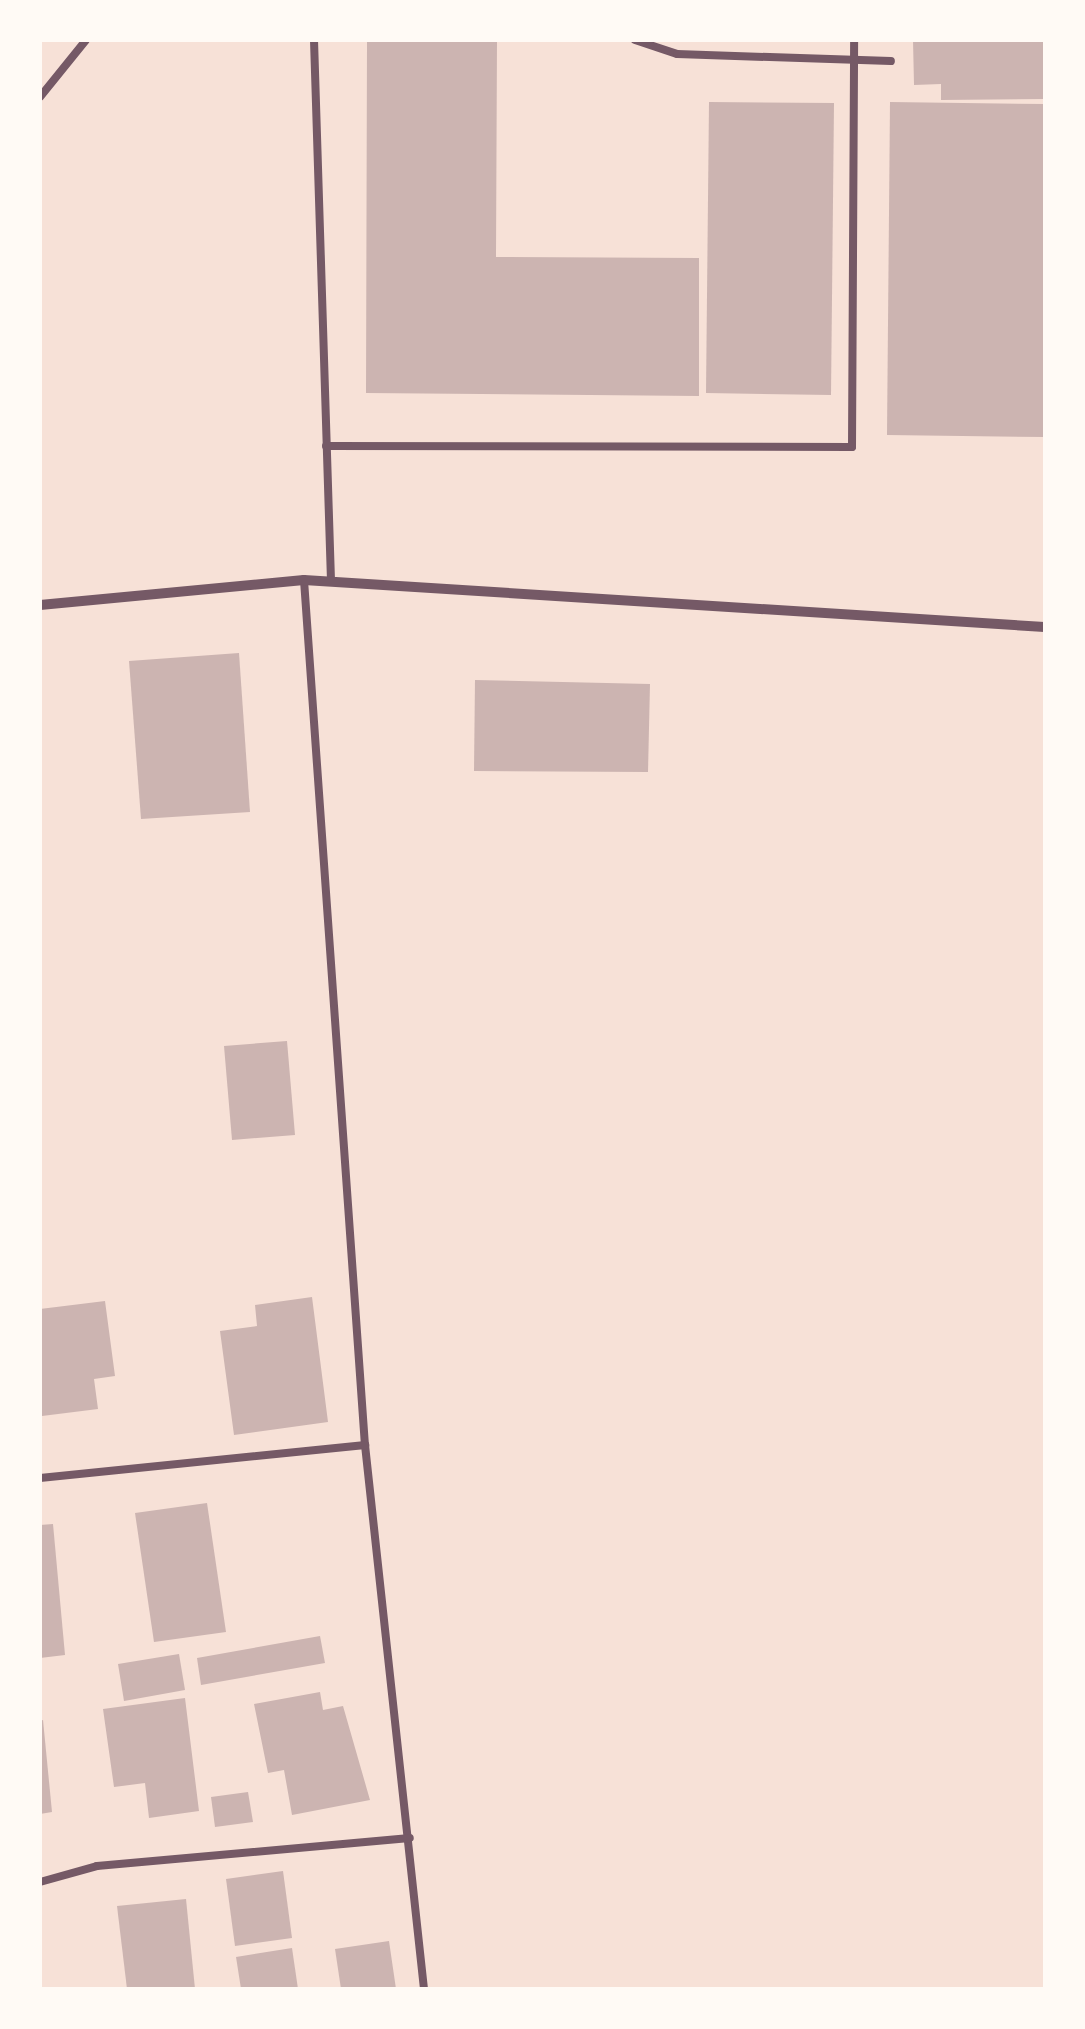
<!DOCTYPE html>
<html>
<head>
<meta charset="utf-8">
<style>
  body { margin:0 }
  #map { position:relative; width:1085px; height:2029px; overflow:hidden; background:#f7e1d7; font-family:Lato,sans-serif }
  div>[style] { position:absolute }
  .building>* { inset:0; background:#ccb4b1 }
  .service>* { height:8px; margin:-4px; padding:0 4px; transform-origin:4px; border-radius:4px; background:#755966 }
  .minor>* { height:10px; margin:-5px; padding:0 5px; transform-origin:5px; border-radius:5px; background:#755966 }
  span { translate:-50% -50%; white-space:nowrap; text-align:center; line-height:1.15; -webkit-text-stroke:8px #fffaf5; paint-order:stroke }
  .frame { position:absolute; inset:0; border:42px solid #fffaf5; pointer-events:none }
</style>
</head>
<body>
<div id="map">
  <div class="building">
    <i style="clip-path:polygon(367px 40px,497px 40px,496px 257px,699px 258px,699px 396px,366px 393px)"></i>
    <i style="clip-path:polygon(913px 40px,1045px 40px,1045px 99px,941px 100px,941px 84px,914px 85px)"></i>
    <i style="clip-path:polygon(709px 102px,834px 103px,831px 395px,706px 393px)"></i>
    <i style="clip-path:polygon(890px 102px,1045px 104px,1045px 437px,887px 435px)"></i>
    <i style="clip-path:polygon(239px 653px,250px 812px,141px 819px,129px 661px)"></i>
    <i style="clip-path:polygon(475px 680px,650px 684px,648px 772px,474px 771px)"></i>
    <i style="clip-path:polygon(287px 1041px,295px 1135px,232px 1140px,224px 1046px)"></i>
    <i style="clip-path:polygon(312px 1297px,328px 1422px,234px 1435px,220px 1331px,257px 1326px,255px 1305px)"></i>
    <i style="clip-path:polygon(105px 1301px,115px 1376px,94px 1379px,98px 1409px,42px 1416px,40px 1309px)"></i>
    <i style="clip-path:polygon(207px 1503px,226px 1632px,154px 1642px,135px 1513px)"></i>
    <i style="clip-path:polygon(53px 1524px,65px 1655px,40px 1658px,40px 1525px)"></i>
    <i style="clip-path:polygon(320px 1636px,325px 1663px,201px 1685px,197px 1658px)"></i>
    <i style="clip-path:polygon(179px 1654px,185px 1690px,124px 1701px,118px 1664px)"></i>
    <i style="clip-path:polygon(320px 1692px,323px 1710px,343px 1706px,370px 1800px,292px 1815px,284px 1770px,268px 1773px,254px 1704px)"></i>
    <i style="clip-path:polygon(185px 1698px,199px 1811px,149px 1818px,145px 1783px,114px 1787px,103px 1709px)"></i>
    <i style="clip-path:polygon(43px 1720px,52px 1812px,40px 1814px,40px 1721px)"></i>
    <i style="clip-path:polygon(248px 1792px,253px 1822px,215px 1827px,211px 1797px)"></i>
    <i style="clip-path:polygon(283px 1871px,292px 1938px,235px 1946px,226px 1879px)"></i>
    <i style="clip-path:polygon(186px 1899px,195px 1989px,127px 1989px,117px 1906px)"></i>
    <i style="clip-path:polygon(389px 1941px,396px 1989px,341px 1989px,335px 1949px)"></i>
    <i style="clip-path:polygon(292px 1948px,298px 1989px,241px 1989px,236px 1957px)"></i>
  </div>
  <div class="service">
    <i style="left:314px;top:40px;width:542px;rotate:88.2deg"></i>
    <i style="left:635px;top:40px;width:44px;rotate:18.4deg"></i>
    <i style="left:677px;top:54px;width:214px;rotate:1.9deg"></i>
    <i style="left:40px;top:97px;width:73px;rotate:-51.1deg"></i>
    <i style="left:326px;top:446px;width:526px;rotate:0.11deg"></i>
    <i style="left:852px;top:447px;width:407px;rotate:-89.7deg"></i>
    <i style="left:304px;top:580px;width:867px;rotate:85.97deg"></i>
    <i style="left:365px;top:1445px;width:547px;rotate:83.81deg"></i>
    <i style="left:40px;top:1478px;width:327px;rotate:-5.8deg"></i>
    <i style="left:40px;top:1882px;width:59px;rotate:-15.7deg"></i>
    <i style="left:97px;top:1866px;width:314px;rotate:-5.1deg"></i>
  </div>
  <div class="minor">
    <i style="left:40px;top:605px;width:265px;rotate:-5.4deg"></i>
    <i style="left:304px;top:580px;width:742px;rotate:3.63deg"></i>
  </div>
  <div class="frame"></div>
</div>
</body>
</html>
